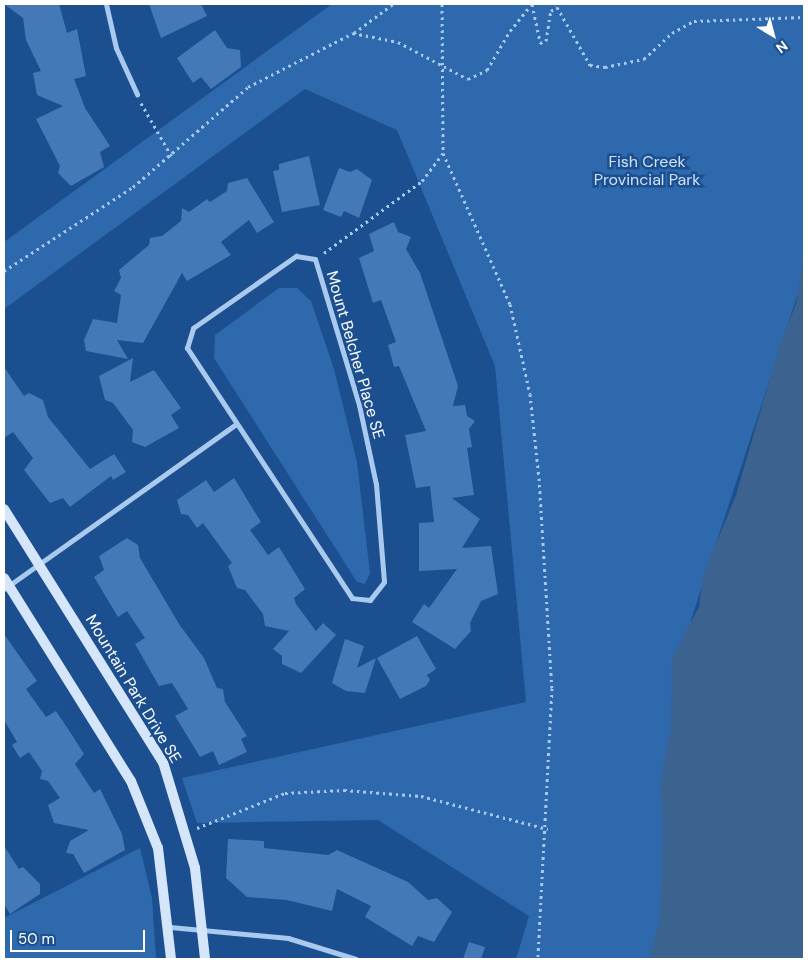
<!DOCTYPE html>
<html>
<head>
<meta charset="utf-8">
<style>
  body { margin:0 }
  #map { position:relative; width:808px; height:963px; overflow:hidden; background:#1b4f8f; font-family:"DM Sans",sans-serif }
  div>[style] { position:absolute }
  .green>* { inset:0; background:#2e69ad }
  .water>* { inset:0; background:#3c6290 }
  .building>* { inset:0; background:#4478b7 }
  .path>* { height:3px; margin-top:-1.5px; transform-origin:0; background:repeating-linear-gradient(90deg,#a9c9ee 0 2.5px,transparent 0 6.5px) }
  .street>* { height:5px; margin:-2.5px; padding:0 2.5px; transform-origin:2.5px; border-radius:2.5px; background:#a9c9ee }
  .secondary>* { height:10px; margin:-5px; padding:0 5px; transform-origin:5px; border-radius:5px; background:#d6e6fa }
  span { translate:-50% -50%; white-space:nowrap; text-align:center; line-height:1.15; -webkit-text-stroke:5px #1b4f8f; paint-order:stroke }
  .park-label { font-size:16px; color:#cfe3fa }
  .street-label { font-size:16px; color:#fff }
  .frame { position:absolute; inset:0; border:5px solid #fff; pointer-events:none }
  .north { position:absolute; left:748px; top:10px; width:50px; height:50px; -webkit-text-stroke:4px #1b4f8f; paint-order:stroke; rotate:143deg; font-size:14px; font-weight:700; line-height:20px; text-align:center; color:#fff }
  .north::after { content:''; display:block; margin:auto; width:18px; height:22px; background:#fff; clip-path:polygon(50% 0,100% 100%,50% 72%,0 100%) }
  .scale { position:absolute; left:10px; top:930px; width:135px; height:22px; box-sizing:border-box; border:2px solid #fff; border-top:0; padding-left:6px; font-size:15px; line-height:18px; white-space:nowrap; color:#fff; -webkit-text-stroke:4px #1b4f8f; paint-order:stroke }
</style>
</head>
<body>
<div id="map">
  <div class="green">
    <i style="clip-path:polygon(332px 4px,804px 4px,804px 275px,692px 617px,677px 697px,660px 932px,651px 959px,516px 959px,529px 916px,378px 820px,197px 823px,182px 778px,526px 702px,495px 366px,397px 130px,305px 89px,4px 309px,4px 242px)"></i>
    <i style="clip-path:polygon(279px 288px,297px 288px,311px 301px,334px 369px,357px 462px,370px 573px,365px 584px,357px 582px,214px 358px,215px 335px)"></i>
    <i style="clip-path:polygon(140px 848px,152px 898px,156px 959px,4px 959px,4px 918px)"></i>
  </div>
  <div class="water">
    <i style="clip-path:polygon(804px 256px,804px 959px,649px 959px,660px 920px,663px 823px,660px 785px,671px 727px,672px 658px,699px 607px,703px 576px,736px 495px,780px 344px,796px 304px)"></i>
  </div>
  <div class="building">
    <i style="clip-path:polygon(4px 4px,59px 4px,67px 33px,77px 29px,86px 76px,74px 79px,85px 108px,110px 146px,100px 152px,104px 167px,71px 186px,58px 173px,60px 166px,36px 119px,63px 106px,37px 95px,33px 73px,41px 71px,26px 40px,23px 18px)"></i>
    <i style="clip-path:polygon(149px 4px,201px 4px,207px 16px,161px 38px)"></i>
    <i style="clip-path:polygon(215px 30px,227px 48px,240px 50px,241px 67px,211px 89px,201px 77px,193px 83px,177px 58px)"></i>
    <i style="clip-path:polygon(309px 156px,320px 205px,282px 212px,273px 171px,279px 170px,279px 164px)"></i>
    <i style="clip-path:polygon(339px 168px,350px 172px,357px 169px,372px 180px,359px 218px,344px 211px,341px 217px,323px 210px)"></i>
    <i style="clip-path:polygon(247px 178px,274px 222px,257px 233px,249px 220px,221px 242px,231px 255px,187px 281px,182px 273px,143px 343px,117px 340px,128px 359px,86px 351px,84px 340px,93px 319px,117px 323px,121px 295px,114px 291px,121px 278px,119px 270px,149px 245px,150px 238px,162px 236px,181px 221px,182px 208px,189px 212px,207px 199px,210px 202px,227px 191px,228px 183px)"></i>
    <i style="clip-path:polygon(394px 222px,398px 232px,411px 237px,406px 249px,420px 273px,458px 386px,453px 406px,465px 405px,467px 416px,475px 421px,469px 429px,472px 447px,467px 448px,474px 495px,452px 498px,480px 519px,462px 548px,491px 546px,498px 594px,481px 601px,470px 623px,471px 631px,455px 649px,412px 622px,424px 604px,429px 608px,457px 569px,419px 571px,419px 523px,434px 522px,430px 486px,416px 488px,405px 435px,426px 431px,399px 366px,394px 367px,388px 345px,396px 342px,381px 300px,373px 303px,359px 258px,374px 251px,369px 234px)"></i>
    <i style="clip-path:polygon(133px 358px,130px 382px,154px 370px,181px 408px,171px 415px,179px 428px,145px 447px,132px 442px,133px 430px,113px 403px,105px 400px,99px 376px)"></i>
    <i style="clip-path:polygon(4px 367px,24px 396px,29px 393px,43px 400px,48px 417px,90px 469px,114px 454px,126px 472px,113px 480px,111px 476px,70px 507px,63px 498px,50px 503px,24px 470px,33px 458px,13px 432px,4px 438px)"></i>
    <i style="clip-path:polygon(234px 478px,261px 522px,250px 530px,268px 555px,279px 547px,305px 589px,294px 598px,296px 604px,316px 631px,323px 623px,336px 635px,301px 673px,282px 664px,282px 656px,273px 649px,289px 631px,265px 626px,263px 614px,245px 590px,237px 588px,228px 566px,232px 563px,203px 523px,197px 528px,188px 515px,181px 514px,177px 500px,206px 480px,214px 492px)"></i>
    <i style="clip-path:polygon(127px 538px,138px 545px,140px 558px,179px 624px,204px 658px,217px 688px,223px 689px,225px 702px,247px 736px,241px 739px,247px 752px,219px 765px,213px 751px,200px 757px,175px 716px,188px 709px,172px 683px,159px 686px,135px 644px,145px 638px,127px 611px,118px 617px,94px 577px,104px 570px,99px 556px)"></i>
    <i style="clip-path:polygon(4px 634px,37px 681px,26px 689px,46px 717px,56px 711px,72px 735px,84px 754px,75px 764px,94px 793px,100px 789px,122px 834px,125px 850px,84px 873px,73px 854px,66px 853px,70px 841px,89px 830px,54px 823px,48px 805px,60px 798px,48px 781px,40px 779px,42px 771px,29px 752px,20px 758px,12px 745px,17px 742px,4px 720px)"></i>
    <i style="clip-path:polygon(417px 636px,436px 669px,427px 675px,430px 680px,426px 686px,400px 699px,377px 658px)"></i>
    <i style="clip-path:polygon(345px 639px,364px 646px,357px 668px,376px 658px,365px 693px,346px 691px,332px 683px)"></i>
    <i style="clip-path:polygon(228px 839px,264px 841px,264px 848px,328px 855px,337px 850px,408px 882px,428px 900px,437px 898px,452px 912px,434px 942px,418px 936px,412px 946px,365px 917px,371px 906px,337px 889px,332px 911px,287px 900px,247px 897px,226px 878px)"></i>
    <i style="clip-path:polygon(4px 846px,19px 869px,23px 867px,40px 884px,40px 894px,10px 914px,4px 904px)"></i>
    <i style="clip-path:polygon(469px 942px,485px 947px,481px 959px,463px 959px)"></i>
  </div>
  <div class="path">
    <i style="left:442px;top:4px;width:149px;rotate:89.6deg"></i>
    <i style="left:443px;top:153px;width:165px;rotate:66.1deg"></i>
    <i style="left:510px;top:304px;width:92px;rotate:77.5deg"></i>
    <i style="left:530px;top:394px;width:84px;rotate:83.9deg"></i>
    <i style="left:539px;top:478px;width:210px;rotate:86.5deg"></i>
    <i style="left:552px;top:688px;width:271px;rotate:93deg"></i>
    <i style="left:354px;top:33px;width:49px;rotate:-36.6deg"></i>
    <i style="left:141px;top:103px;width:62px;rotate:60.1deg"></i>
    <i style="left:324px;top:253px;width:122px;rotate:-36.3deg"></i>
    <i style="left:422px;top:181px;width:35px;rotate:-53deg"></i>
    <i style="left:4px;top:271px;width:154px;rotate:-33.1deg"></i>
    <i style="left:133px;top:187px;width:152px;rotate:-41deg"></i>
    <i style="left:248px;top:87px;width:118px;rotate:-27.2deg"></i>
    <i style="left:353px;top:33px;width:46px;rotate:11.3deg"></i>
    <i style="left:398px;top:42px;width:79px;rotate:27.9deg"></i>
    <i style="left:468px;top:79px;width:21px;rotate:-25deg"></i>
    <i style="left:487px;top:70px;width:45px;rotate:-59.5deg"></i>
    <i style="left:510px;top:31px;width:35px;rotate:-51deg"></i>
    <i style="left:532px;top:4px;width:40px;rotate:78deg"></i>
    <i style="left:540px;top:43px;width:6px;rotate:-18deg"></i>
    <i style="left:546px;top:41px;width:30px;rotate:-81deg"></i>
    <i style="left:551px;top:11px;width:7px;rotate:-34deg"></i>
    <i style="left:557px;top:7px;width:67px;rotate:60.4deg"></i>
    <i style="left:590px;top:65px;width:15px;rotate:8deg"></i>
    <i style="left:605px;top:67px;width:40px;rotate:-12deg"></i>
    <i style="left:644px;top:59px;width:38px;rotate:-43deg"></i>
    <i style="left:672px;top:33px;width:25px;rotate:-29deg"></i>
    <i style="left:694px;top:21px;width:110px;rotate:-2.1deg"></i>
    <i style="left:197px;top:828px;width:95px;rotate:-21.7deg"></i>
    <i style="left:285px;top:793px;width:59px;rotate:-2.9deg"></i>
    <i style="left:344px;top:790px;width:77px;rotate:4.5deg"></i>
    <i style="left:421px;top:796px;width:131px;rotate:14.6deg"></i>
  </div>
  <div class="street">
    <i style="left:106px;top:4px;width:45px;rotate:77.2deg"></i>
    <i style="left:116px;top:48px;width:51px;rotate:65.5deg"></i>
    <i style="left:296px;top:256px;width:19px;rotate:9deg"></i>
    <i style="left:315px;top:259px;width:152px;rotate:73.2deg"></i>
    <i style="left:359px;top:405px;width:81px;rotate:77.9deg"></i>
    <i style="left:376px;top:484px;width:98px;rotate:85.3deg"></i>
    <i style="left:384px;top:582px;width:23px;rotate:128deg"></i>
    <i style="left:370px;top:600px;width:18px;rotate:-174deg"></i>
    <i style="left:352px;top:598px;width:300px;rotate:-123.4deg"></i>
    <i style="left:187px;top:348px;width:21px;rotate:-73deg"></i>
    <i style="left:193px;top:328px;width:126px;rotate:-35deg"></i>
    <i style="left:4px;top:589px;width:285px;rotate:-35.4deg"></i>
    <i style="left:170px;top:927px;width:119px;rotate:5.3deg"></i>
    <i style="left:288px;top:938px;width:71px;rotate:17.2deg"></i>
  </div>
  <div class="secondary">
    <i style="left:4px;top:509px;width:299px;rotate:57.9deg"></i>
    <i style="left:163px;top:762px;width:111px;rotate:73.2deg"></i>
    <i style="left:195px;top:868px;width:92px;rotate:83.7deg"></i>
    <i style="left:4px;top:578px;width:239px;rotate:58deg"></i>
    <i style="left:131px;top:781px;width:72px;rotate:68.1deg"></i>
    <i style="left:158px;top:848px;width:112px;rotate:83.3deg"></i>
  </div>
  <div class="park-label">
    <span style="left:647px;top:171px">Fish Creek<br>Provincial Park</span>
  </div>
  <div class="street-label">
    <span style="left:355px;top:355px;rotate:74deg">Mount Belcher Place SE</span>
    <span style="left:133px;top:689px;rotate:59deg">Mountain Park Drive SE</span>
  </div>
  <div class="frame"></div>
  <div class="north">N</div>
  <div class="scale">50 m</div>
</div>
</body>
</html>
